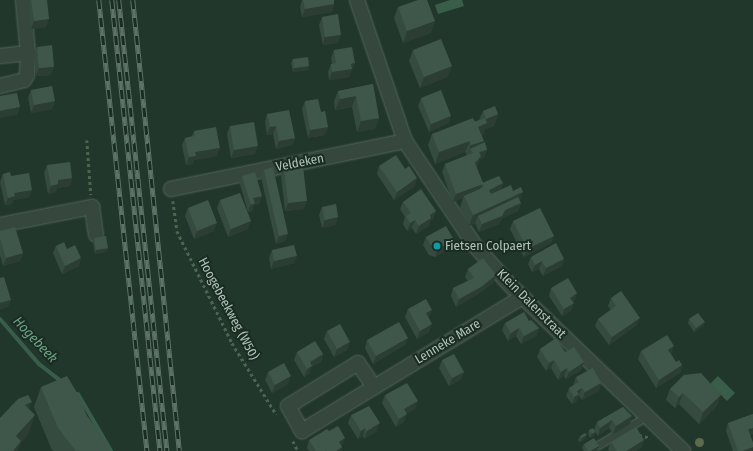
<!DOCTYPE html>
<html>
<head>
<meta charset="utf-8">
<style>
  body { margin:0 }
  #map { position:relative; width:753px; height:451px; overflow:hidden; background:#22372c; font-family:"Fira Sans Condensed",sans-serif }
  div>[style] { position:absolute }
  .water>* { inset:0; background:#385e4a }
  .stream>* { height:4px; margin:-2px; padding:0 2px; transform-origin:2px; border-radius:2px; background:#385e4a }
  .path>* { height:2.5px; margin-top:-1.25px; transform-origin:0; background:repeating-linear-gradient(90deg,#4f6351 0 3px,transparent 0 6px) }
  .roads { filter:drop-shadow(0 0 1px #53655c) drop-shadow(0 0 1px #53655c) }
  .service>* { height:7px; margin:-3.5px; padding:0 3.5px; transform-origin:3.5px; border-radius:3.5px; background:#36483e }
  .minor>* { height:14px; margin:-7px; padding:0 7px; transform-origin:7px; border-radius:7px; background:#36483e }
  .rail>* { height:4.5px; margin-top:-2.25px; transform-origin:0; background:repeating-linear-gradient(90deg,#1b2c23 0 9px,#5d7368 0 18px); box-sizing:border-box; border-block:1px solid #5d7368 }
  .trees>* { width:9px; height:9px; margin:-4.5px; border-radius:50%; background:#5d6a4e }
  .wall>* { inset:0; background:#364b40 }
  .shaded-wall>* { inset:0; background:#2c3d34 }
  .building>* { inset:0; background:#3f574a }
  .dots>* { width:11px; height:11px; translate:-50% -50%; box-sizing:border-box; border:2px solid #1b2c23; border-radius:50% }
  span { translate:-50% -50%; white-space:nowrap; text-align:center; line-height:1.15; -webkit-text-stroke:4px #1b2c23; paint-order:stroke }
  .street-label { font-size:13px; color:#b0c4ba }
  .poi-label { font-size:13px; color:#b0c4ba }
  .left { translate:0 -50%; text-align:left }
  .water-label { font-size:14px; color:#6ca184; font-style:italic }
</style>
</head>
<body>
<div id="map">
  <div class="water">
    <i style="clip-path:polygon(450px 0,462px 0,464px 6px,438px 14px,435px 5px)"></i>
    <i style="clip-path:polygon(718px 376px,735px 393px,727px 401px,710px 384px)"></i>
  </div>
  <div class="stream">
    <i style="left:0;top:319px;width:60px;rotate:49.1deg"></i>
    <i style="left:39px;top:364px;width:29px;rotate:38deg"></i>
    <i style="left:78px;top:394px;width:66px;rotate:59.9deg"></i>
  </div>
  <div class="path">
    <i style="left:87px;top:140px;width:55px;rotate:85.8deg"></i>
    <i style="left:173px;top:201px;width:30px;rotate:82deg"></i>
    <i style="left:177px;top:231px;width:125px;rotate:63.8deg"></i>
    <i style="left:232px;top:343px;width:84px;rotate:58.2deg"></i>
    <i style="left:639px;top:435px;width:12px;rotate:14deg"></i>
    <i style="left:293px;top:441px;width:11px;rotate:63deg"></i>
  </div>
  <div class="roads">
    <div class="service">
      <i style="left:598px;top:445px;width:57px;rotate:-30.6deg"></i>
    </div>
    <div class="minor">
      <i style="left:357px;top:0;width:149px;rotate:71.2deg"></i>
      <i style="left:405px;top:141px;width:128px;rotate:56.2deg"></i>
      <i style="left:476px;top:247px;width:51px;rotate:48.2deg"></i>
      <i style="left:510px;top:285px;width:240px;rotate:43.8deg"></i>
      <i style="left:0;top:56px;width:28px;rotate:-6deg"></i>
      <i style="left:0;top:86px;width:25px;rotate:-14deg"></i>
      <i style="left:24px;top:80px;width:6px;rotate:-59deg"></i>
      <i style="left:27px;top:75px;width:22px;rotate:-87deg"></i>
      <i style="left:28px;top:53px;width:53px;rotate:-95.4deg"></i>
      <i style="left:171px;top:189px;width:239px;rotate:-11.6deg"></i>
      <i style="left:0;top:225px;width:94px;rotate:-11.1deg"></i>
      <i style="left:92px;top:207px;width:28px;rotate:82deg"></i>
      <i style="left:374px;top:387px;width:29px;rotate:-124deg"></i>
      <i style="left:358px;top:363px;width:82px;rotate:148.4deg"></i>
      <i style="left:288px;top:406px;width:29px;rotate:61deg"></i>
      <i style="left:302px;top:431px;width:250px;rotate:-31.3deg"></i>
      <i style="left:516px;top:301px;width:8px;rotate:-50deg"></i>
    </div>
  </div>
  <div class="rail">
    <i style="left:99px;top:0;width:454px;rotate:83.9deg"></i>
    <i style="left:112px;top:0;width:454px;rotate:83.9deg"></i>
    <i style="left:119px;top:0;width:454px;rotate:83.9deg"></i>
    <i style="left:133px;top:0;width:453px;rotate:84.1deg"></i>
  </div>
  <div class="trees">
    <i style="left:699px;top:442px"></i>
  </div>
  <div class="wall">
    <i style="clip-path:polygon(28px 0,47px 0,46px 27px,31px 29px)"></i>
    <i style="clip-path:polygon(302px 0,334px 0,334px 4px,332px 12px,302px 17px,300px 7px)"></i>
    <i style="clip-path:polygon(398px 7px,431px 33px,403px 43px,394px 18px)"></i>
    <i style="clip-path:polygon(322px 17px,338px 43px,323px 45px,319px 25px)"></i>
    <i style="clip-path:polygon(37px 47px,51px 75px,36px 76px,34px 55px)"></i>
    <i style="clip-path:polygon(334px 50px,352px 71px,351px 71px,349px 77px,329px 80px,328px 72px,331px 64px,332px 64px,331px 58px)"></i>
    <i style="clip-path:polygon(413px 50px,452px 66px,447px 77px,420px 88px,409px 61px)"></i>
    <i style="clip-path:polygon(293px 59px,309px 66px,308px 70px,293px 72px,291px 63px)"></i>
    <i style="clip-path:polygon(373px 84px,379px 118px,375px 129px,357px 132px,352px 107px,335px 110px,334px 102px,338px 91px)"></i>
    <i style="clip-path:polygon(31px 90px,55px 101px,52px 109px,31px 113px,28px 98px)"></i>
    <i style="clip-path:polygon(421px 98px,449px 123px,429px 132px,418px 106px)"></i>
    <i style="clip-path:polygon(305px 101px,321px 112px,328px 127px,325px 135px,308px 138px,302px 109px)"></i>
    <i style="clip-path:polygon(483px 111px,498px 114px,494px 126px,485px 129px,483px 135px,482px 135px,484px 158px,480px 159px,478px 164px,476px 166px,483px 183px,503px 183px,501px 190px,513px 191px,521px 203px,518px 211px,502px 218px,499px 224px,479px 232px,475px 223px,469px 226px,460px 208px,463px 198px,453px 202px,442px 172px,445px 164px,467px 155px,465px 152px,435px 164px,428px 145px,432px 134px,479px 120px)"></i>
    <i style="clip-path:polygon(267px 114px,295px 138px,292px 145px,276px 149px,273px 134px,267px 135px,265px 122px)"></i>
    <i style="clip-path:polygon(230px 126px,255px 154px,231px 158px,227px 134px)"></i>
    <i style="clip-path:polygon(194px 131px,217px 156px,194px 160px,193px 164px,186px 165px,182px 145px,185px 138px,192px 136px)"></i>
    <i style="clip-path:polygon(47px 165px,72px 178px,70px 186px,57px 188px,56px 192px,48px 194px,44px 173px)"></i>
    <i style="clip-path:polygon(379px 166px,415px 186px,394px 200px,377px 174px)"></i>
    <i style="clip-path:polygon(284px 168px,304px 209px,285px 211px,281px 176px)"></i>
    <i style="clip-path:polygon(264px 170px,285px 241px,276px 244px,261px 177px)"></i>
    <i style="clip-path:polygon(3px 174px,11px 176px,32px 190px,29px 197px,13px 200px,12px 204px,5px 205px,0 182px)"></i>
    <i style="clip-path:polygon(242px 176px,262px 196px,259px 204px,254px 205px,252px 211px,248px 212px,240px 184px)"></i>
    <i style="clip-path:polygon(220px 200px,248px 229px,228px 237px,217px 208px)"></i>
    <i style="clip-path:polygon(403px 202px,436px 211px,433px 219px,430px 221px,429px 226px,416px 234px,412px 228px,407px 231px,403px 224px,405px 217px,400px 209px)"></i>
    <i style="clip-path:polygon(322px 207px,338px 217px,335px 225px,322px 228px,319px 215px)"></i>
    <i style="clip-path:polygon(188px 208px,214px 231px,194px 239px,185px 216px)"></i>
    <i style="clip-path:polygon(513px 221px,554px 236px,551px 243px,524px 257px,510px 229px)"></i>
    <i style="clip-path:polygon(0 231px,23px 253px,20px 261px,3px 266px,0 255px)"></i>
    <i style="clip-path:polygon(426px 237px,454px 240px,451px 248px,435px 257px,429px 255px,423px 245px)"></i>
    <i style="clip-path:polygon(94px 238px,108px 248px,106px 252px,95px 254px,93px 242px)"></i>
    <i style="clip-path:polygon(56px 246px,67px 249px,79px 266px,62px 274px,53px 253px)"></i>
    <i style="clip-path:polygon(272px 250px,294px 263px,271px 269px,269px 258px)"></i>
    <i style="clip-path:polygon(531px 257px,562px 266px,543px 276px,539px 269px,532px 272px,528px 264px)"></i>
    <i style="clip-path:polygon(468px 269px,496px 275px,493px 283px,478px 294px,456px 307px,451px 296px,453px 288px,468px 281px,465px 277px)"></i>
    <i style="clip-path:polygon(551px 288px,577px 293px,574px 301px,573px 302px,571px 311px,562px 316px,549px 296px)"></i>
    <i style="clip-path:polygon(611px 298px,637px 325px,609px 345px,595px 326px,598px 319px,611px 310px,608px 306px)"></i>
    <i style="clip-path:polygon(408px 309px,429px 318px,429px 332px,417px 339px,405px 317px)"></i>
    <i style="clip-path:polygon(689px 319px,703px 326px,694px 332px,688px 323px)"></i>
    <i style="clip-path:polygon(529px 321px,539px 328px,536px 336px,521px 344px,516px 336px,508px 341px,502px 330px,505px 323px)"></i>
    <i style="clip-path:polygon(327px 331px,347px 350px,334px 357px,324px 339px)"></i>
    <i style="clip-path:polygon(367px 340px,405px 345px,373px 364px,365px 348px)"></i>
    <i style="clip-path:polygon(246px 341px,254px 343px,253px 346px,247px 350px,244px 345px)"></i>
    <i style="clip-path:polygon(540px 349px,565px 352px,584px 362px,581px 370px,566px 379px,564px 376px,558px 380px,551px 368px,546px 371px,537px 357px)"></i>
    <i style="clip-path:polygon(641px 351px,671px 354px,676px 362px,682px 365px,680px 373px,656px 388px,638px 359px)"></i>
    <i style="clip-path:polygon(297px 352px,323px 354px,321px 362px,311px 367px,309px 374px,304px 377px,294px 360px)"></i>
    <i style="clip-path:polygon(442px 360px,464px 372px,461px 379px,449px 386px,439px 368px)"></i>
    <i style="clip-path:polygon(268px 372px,288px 384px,272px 393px,265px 380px)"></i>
    <i style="clip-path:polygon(684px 375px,717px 406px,699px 424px,679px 404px,675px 408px,666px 400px,670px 389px)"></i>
    <i style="clip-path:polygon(576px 377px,601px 383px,599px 391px,582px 400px,579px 396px,578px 396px,576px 402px,572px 404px,566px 396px,569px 388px,573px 386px)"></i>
    <i style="clip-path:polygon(41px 387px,87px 416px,109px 451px,53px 451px,51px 448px,34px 407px)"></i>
    <i style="clip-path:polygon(385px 395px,415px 409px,406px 414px,404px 422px,396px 427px,382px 403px)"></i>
    <i style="clip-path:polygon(623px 407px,630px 424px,613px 434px,609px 428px,598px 436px,595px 432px,594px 436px,590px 438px,588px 434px,589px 430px,594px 430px,597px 422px)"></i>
    <i style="clip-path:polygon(753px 414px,753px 434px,750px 435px,753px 443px,752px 451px,733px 451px,726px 431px,728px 423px)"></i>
    <i style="clip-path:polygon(351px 415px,377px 431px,364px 439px,363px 436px,358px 439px,348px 423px)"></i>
    <i style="clip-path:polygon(580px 436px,585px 439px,580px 442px,578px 440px)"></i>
    <i style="clip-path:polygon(309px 440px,342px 446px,342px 447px,341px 451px,309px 451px,307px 448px)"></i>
    <i style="clip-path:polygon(644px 440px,641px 448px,636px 451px,609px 451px,608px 449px,611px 442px)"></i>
    <i style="clip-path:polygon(584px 444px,597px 450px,595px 451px,584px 451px,582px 448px)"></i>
  </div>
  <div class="shaded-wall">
    <i style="clip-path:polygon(334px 4px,332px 12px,302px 17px,305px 9px)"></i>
    <i style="clip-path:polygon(49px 19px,46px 27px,31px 29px,34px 21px)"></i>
    <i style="clip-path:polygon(435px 21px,431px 33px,403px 43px,407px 31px)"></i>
    <i style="clip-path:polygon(341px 35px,338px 43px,323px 45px,325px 37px)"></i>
    <i style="clip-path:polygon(355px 63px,352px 71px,351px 71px,349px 77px,329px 80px,332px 72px,351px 64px)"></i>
    <i style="clip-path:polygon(309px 66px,308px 70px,293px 72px,294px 68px)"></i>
    <i style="clip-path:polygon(452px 66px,447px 77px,420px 88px,424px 77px)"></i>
    <i style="clip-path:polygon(54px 67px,51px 75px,36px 76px,39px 68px)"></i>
    <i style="clip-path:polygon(356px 96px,352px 107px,335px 110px,340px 99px)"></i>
    <i style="clip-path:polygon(55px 101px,52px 109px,31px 113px,34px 105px)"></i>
    <i style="clip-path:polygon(20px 107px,17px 115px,0 118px,0 111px)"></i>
    <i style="clip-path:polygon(498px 114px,494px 126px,485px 129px,483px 135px,474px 138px,478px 127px,486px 119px)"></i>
    <i style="clip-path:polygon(451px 116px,449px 123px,429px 132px,431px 124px)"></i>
    <i style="clip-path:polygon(379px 118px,375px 129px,357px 132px,361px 121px)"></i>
    <i style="clip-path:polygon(276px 126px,273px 134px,267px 135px,270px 127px)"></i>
    <i style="clip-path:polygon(328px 127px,325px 135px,308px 138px,310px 130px)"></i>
    <i style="clip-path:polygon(295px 138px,292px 145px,276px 149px,279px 141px)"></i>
    <i style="clip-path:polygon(470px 141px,465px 152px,435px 164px,439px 152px)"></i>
    <i style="clip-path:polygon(484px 141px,480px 152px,487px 150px,484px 158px,480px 159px,478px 164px,472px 170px,473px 153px,470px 149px,467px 157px,471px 145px)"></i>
    <i style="clip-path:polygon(258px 146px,255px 154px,231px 158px,234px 150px)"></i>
    <i style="clip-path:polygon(220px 148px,217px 156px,194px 160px,193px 164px,186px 165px,189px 157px,195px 152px)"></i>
    <i style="clip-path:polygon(72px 178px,70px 186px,57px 188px,56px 192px,48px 194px,51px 186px,58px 180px)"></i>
    <i style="clip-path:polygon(417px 178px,415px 186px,394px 200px,397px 192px)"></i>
    <i style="clip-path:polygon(503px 183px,499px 195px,485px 201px,489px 190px)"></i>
    <i style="clip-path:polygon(482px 184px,479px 192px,464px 196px,463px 198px,453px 202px,456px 194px)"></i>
    <i style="clip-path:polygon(32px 190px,29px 197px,13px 200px,12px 204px,5px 205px,8px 198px,14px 193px)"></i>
    <i style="clip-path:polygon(523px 192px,519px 203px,478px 216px,475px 223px,469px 226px,473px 215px)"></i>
    <i style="clip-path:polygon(262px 196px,259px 204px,254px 205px,252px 211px,248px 212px,253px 198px)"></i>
    <i style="clip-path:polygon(307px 201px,304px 209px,285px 211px,288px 203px)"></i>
    <i style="clip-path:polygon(521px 203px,518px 211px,502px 218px,499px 224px,479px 232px,482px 224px,505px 210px)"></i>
    <i style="clip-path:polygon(436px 211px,433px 219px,430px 221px,429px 226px,416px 234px,419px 226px,430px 215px)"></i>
    <i style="clip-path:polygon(338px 217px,335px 225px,322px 228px,325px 220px)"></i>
    <i style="clip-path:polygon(415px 220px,412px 228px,407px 231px,410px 223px)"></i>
    <i style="clip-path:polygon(251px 221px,248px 229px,228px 237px,231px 229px)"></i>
    <i style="clip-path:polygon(217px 223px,214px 231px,194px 239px,197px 231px)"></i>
    <i style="clip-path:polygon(288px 234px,285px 241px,276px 244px,279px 236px)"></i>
    <i style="clip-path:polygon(554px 236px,551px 243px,524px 257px,527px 249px)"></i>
    <i style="clip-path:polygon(454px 240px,451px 248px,435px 257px,438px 249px)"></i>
    <i style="clip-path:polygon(108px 248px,106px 252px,95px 254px,96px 250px)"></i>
    <i style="clip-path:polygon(23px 253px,20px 261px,3px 266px,6px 258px)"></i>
    <i style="clip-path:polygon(297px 256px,294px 263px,271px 269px,274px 261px)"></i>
    <i style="clip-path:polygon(81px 258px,79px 266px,62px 274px,65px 266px)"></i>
    <i style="clip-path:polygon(564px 259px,562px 266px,543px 276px,546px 268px)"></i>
    <i style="clip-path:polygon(542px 261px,539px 269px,532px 272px,535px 265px)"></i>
    <i style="clip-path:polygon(496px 275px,493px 283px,478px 294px,456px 307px,459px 299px)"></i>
    <i style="clip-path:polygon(577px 293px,574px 301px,567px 305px,570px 298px)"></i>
    <i style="clip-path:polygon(11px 300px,8px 307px,0 310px,0 303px)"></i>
    <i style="clip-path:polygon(574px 303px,571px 311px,562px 316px,564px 309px)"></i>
    <i style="clip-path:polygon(432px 310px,429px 318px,426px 313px)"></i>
    <i style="clip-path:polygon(640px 318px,637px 325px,609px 345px,612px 337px)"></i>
    <i style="clip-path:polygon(705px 322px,703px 326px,694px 332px,696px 328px)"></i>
    <i style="clip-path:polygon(432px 324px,429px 332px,417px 339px,420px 331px)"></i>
    <i style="clip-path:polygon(519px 328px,516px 336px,508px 341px,511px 333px)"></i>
    <i style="clip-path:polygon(539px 328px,536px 336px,521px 344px,524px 336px)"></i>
    <i style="clip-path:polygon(408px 338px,405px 345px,373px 364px,376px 356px)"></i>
    <i style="clip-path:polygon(350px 342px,347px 350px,334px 357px,337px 349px)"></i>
    <i style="clip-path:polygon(254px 343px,253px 346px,247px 350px,249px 346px)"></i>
    <i style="clip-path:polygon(674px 346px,671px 354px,665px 358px,668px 350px)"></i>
    <i style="clip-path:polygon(323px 354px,321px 362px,311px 367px,309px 374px,304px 377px,310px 362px)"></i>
    <i style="clip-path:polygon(554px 360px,551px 368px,546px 371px,549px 363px)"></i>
    <i style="clip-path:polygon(584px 362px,581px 370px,566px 379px,569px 372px)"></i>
    <i style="clip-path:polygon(682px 365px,680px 373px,656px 388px,659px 380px)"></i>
    <i style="clip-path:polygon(567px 368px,564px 376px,558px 380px,561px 372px)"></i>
    <i style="clip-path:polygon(464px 372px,461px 379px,449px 386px,452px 378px)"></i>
    <i style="clip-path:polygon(291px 376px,288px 384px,272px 393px,275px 385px)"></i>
    <i style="clip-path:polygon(601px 383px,599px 391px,582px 400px,585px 392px)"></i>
    <i style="clip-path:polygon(582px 388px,576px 402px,572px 404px,577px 391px)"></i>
    <i style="clip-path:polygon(683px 393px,679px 404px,675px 408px,679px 397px)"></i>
    <i style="clip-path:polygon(721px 395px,717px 406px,699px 424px,703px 412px)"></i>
    <i style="clip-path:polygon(418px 401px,415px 409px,401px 417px,404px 409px)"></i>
    <i style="clip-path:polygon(32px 402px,24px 422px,25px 405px)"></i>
    <i style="clip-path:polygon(407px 414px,404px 422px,396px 427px,399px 419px)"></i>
    <i style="clip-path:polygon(35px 415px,28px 435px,21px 443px,18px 451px,11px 451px,16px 436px)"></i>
    <i style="clip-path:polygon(632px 416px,630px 424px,613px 434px,616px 426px)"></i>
    <i style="clip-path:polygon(612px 420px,609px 428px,598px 436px,600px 428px)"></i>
    <i style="clip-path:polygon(380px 423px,377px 431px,364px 439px,367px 431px)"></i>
    <i style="clip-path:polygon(365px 428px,363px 436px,358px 439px,361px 431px)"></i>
    <i style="clip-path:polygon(753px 428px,753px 434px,745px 437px,748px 429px)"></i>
    <i style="clip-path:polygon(595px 432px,594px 436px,590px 438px,592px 434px)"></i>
    <i style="clip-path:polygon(587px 435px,585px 439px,580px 442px,582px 438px)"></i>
    <i style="clip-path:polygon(345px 438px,342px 446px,336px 449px,339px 442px)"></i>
    <i style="clip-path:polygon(644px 440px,641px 448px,636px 451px,626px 451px)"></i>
    <i style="clip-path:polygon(599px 446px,597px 450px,595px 451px,590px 451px)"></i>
    <i style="clip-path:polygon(342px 447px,341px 451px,336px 451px)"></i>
    <i style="clip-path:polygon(753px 447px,752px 451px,742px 451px)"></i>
  </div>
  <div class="building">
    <i style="clip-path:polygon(31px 0,47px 0,49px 19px,34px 21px)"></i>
    <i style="clip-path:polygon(303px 0,334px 0,334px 4px,305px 9px)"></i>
    <i style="clip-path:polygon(418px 0,427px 0,435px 21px,407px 31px,398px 7px)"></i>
    <i style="clip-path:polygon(338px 14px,341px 35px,325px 37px,322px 17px)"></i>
    <i style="clip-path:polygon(441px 39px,452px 66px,424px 77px,413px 50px)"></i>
    <i style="clip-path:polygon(52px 45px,54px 67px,39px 68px,37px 47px)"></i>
    <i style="clip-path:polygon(352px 47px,355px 63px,351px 64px,352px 69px,332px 72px,331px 64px,336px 63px,334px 50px)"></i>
    <i style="clip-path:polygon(308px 57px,309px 66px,294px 68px,293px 59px)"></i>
    <i style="clip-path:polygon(373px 84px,379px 118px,361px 121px,356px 96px,340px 99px,338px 91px)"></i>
    <i style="clip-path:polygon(52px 86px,55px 101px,34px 105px,31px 90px)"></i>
    <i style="clip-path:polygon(441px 90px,451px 116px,431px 124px,421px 98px)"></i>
    <i style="clip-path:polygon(17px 93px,20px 107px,0 111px,0 96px)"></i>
    <i style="clip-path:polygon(318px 99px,321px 112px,325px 111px,328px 127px,310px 130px,305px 101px)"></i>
    <i style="clip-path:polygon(495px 106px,498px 114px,486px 119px,483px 111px)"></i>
    <i style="clip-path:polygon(289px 110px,295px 138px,279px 141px,276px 126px,270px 127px,267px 114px)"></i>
    <i style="clip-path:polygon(473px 118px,475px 122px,485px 118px,487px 123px,478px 127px,484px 141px,471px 145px,470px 141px,439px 152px,432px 134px)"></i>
    <i style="clip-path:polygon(254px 122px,258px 146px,234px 150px,230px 126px)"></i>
    <i style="clip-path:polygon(216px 127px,220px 148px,195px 152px,196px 156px,189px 157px,185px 138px,195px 136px,194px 131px)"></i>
    <i style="clip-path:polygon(485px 142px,487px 150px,479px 152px,481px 156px,475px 163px,483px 183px,483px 184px,456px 194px,445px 164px,473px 153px,470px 149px)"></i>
    <i style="clip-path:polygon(396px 155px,405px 169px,409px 166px,417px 178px,397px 192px,379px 166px)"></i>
    <i style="clip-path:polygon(70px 162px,72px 178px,58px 180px,58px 184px,51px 186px,47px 165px)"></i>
    <i style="clip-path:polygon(303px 166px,307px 201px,288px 203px,284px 168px)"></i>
    <i style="clip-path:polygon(273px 167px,288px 234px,279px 236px,264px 170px)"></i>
    <i style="clip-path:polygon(10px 172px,11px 176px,29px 173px,32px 190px,14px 193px,15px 196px,8px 198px,3px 174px)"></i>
    <i style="clip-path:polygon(255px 172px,262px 196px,253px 198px,255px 203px,251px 205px,242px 176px)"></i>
    <i style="clip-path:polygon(499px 176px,503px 183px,489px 190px,491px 194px,511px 185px,513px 191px,521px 187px,523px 192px,473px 215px,464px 196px,484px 187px,482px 183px)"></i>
    <i style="clip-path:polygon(421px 189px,436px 211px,430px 215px,431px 218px,419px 226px,415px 220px,410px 223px,406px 216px,411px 213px,403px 202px)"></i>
    <i style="clip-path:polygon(240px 193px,251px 221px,231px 229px,220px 200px)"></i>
    <i style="clip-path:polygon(518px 197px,521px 203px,505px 210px,502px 216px,482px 224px,478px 216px)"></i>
    <i style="clip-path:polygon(208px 200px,217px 223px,197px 231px,188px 208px)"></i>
    <i style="clip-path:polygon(336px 204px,338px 217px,325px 220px,322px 207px)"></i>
    <i style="clip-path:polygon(540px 208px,554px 236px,527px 249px,513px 221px)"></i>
    <i style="clip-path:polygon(446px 226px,454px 240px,438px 249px,432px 247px,426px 237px)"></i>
    <i style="clip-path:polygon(15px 227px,23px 253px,6px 258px,0 238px,0 231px)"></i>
    <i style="clip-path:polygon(106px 236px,108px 248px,96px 250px,94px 238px)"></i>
    <i style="clip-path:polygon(64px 242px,67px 249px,75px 245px,81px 258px,65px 266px,56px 246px)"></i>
    <i style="clip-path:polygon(556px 243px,564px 259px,546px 268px,542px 261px,535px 265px,531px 257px)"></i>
    <i style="clip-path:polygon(294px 245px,297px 256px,274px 261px,272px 250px)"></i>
    <i style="clip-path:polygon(483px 258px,496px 275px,481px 287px,459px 299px,453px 288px,474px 278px,468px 269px)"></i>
    <i style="clip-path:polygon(4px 277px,11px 300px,0 303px,0 278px)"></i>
    <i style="clip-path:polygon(568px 278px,577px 293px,570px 298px,574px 303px,564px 309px,551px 288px)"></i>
    <i style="clip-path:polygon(621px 291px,640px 318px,612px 337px,598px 319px,616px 306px,611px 298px)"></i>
    <i style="clip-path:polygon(426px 299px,432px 310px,426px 313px,432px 324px,420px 331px,408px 309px)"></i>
    <i style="clip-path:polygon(524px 312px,529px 321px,531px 320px,539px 328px,524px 336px,519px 328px,511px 333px,505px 323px)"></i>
    <i style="clip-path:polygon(698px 313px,705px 322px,696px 328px,689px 319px)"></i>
    <i style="clip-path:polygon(399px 322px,408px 338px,376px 356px,367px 340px)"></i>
    <i style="clip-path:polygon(340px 324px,350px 342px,337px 349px,327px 331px)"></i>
    <i style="clip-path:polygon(667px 335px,674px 346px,668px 350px,676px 362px,679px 360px,682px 365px,659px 380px,641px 351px)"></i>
    <i style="clip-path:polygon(251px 338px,254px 343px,249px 346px,246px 341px)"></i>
    <i style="clip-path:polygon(556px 338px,565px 352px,574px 347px,584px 362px,569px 372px,567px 368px,561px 372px,554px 360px,549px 363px,540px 349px)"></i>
    <i style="clip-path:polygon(315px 341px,323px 354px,310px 362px,312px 366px,307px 369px,297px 352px)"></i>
    <i style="clip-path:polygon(454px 354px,464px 372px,452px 378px,442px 360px)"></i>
    <i style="clip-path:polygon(284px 363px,291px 376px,275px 385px,268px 372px)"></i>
    <i style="clip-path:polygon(593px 368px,601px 383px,585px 392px,582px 388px,577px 391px,579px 394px,574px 397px,569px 388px,579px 382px,576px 377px)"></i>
    <i style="clip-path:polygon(701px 373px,721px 395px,703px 412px,683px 393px,679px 397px,670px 389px,684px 375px)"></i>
    <i style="clip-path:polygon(67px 376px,79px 396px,87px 416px,108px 443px,109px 451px,76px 451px,58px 428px,41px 387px)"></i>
    <i style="clip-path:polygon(407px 383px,418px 401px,404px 409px,407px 414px,399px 419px,385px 395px)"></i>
    <i style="clip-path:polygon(28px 395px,32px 402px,25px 405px,35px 415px,16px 436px,21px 441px,13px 451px,0 451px,0 418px,18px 399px)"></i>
    <i style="clip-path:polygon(369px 406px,380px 423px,367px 431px,365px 428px,361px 431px,351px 415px)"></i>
    <i style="clip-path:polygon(623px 407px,632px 416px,616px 426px,612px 420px,600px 428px,597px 422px)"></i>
    <i style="clip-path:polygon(753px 414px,753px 428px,748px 429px,753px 443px,753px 447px,742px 451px,738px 451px,728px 423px)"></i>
    <i style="clip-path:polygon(338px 426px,345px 438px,339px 442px,342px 447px,336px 451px,326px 451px,326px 450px,324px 451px,316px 451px,309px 440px,327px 429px,329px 431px)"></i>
    <i style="clip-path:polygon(636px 427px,644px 440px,626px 451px,617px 451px,611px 442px)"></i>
    <i style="clip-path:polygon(593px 428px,595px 432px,592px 434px,589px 430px)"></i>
    <i style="clip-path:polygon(585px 433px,587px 435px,582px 438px,580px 436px)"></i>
    <i style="clip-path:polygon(594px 438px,599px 446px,590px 451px,588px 451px,584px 444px)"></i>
  </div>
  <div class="dots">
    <i style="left:437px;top:246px;background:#0f9aa8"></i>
  </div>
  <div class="street-label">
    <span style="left:300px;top:163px;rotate:-11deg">Veldeken</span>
    <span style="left:531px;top:304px;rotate:45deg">Klein Dalenstraat</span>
    <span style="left:228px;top:309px;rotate:62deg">Hoogebeekweg (W50)</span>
    <span style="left:448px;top:342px;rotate:-31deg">Lenneke Mare</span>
  </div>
  <div class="poi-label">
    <span class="left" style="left:445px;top:246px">Fietsen Colpaert</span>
  </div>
  <div class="water-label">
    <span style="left:35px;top:340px;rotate:47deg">Hogebeek</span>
  </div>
</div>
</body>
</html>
